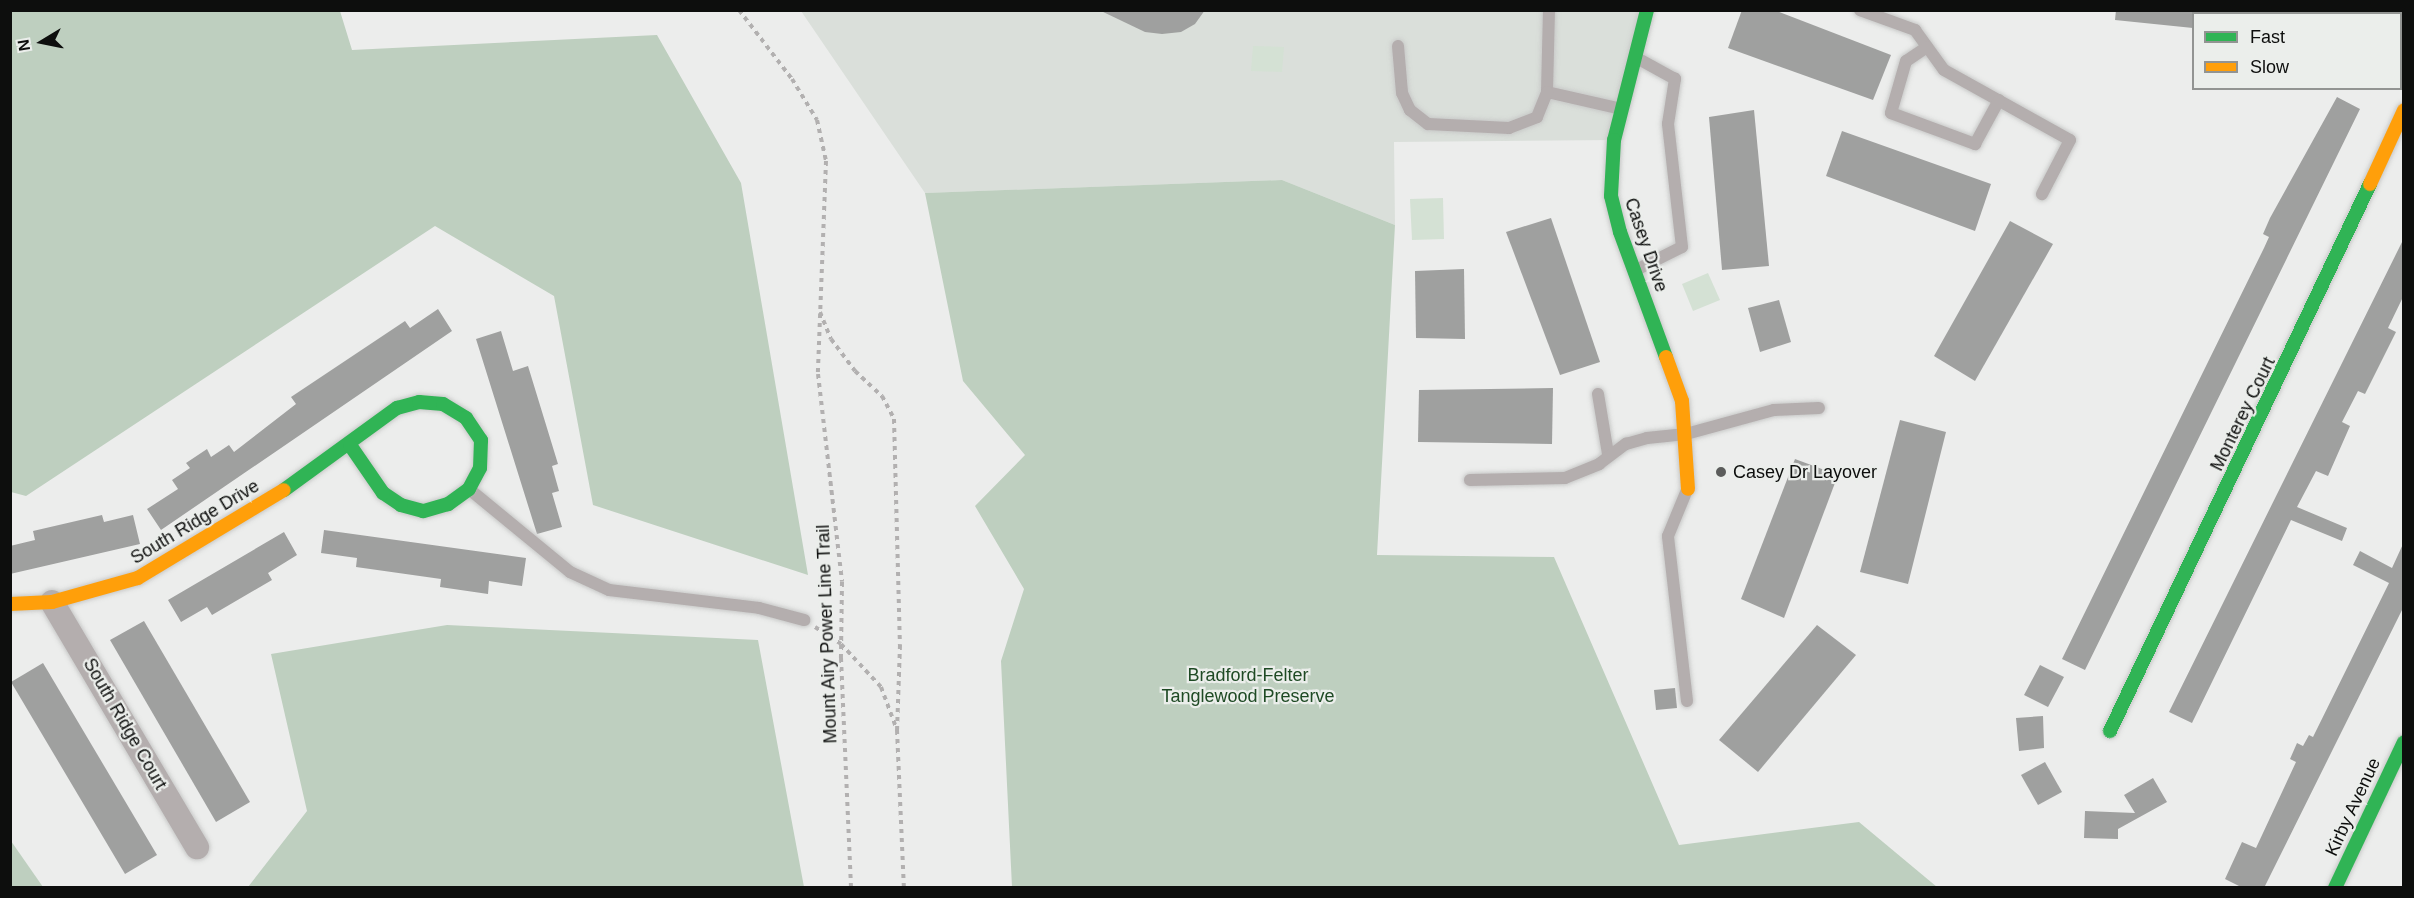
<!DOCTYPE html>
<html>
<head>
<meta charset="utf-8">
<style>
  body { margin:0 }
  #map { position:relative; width:2414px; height:898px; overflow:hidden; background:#ecedec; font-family:Arial,sans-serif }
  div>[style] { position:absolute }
  .built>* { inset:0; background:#dadfda }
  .green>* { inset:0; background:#d4e1d4 }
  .forest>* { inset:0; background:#becfbf }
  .building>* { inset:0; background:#9fa09f }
  .path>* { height:4px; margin-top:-2px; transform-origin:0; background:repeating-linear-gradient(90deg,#b2b0b0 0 4.5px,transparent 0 9px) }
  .roads { filter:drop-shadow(0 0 2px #c8c9c8) drop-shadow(0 0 2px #c8c9c8) }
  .lane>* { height:12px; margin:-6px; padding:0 6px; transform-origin:6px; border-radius:6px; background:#b4aeae }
  .street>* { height:24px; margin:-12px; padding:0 12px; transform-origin:12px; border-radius:12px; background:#b4aeae }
  .fast>* { height:14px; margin:-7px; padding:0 7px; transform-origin:7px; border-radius:7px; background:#30b455 }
  .slow>* { height:14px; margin:-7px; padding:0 7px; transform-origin:7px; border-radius:7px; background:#ff9f0a }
  .dots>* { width:16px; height:16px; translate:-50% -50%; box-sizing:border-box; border:3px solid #ebeeeb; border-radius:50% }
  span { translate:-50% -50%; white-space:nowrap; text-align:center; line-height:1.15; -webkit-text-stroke:4.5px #ebeeeb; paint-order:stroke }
  .street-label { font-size:18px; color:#0d0e0d }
  .poi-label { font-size:18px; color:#0d0e0d }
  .left { translate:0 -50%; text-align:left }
  .park-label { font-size:18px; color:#1e4a24 }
  .frame { position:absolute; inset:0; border:12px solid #0d0e0d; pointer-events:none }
  .legend { position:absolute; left:2192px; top:12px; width:210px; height:78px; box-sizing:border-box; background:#ebeeeb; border:2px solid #929492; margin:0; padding:8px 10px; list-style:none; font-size:18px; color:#0d0e0d }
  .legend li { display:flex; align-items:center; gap:12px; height:30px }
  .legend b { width:30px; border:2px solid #929492 }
  .north { position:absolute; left:12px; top:12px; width:60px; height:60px; -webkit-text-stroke:4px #ebeeeb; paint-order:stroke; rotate:260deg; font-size:16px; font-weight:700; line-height:24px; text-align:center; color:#0d0e0d }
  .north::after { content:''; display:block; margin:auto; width:21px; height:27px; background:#0d0e0d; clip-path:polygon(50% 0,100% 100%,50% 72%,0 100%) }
</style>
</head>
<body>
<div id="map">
  <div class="built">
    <i style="clip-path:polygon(801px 11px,1647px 11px,1614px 140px,1394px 142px,1395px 225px,1282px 180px,925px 193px)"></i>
  </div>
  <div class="green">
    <i style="clip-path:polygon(1253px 46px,1284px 47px,1282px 72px,1251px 71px)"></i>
    <i style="clip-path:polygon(1443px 198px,1444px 239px,1412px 240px,1410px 199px)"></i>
    <i style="clip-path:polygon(1708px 273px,1720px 300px,1693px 311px,1682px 284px)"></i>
  </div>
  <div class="forest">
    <i style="clip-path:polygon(10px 11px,340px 11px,352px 50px,657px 35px,741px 183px,808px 575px,593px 505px,554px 296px,435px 226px,26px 496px,11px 492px)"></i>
    <i style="clip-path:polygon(1282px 180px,1395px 225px,1377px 555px,1554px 557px,1679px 845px,1859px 822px,1937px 887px,1012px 887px,1001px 661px,1024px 589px,975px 506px,1025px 455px,963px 381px,925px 193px)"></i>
    <i style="clip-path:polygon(447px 625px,758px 640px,804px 887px,248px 887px,307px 811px,271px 654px)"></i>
    <i style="clip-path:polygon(11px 841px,43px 887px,11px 887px)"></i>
  </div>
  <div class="building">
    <i style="clip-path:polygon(1099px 10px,1205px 10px,1195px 24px,1181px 32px,1162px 34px,1145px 32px)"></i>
    <i style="clip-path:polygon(1742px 10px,1774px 10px,1891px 55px,1873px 100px,1728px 48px)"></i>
    <i style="clip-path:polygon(2116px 10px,2193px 10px,2193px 28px,2115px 20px)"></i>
    <i style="clip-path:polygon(2337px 97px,2360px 109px,2085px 670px,2062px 659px,2264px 248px,2269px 237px,2263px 234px,2270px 218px)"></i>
    <i style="clip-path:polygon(1754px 110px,1769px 266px,1722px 270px,1709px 117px)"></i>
    <i style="clip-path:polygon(1842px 131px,1991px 184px,1975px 231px,1826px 176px)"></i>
    <i style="clip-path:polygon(1551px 218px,1600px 362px,1560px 375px,1506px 232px)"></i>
    <i style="clip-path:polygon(2010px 221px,2053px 244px,1975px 381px,1934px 356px)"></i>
    <i style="clip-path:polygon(2403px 240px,2403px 297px,2388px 328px,2396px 332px,2365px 394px,2358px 391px,2342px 422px,2350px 426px,2328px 476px,2316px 471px,2297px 507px,2347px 528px,2342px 541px,2291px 520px,2192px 723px,2169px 712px)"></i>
    <i style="clip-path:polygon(1464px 269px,1465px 339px,1416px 338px,1415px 271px)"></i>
    <i style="clip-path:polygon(1779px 300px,1791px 342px,1760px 352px,1748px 308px)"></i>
    <i style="clip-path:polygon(438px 309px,452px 331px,161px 530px,147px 509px,178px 489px,172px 480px,190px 468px,186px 463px,207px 449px,211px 457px,229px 445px,234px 452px,296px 404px,291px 397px,405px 321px,410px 328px)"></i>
    <i style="clip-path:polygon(501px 331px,513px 371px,528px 366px,558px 464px,552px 466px,559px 491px,552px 493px,562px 527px,537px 534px,476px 339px)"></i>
    <i style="clip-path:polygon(1553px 388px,1552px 444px,1418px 442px,1419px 390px)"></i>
    <i style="clip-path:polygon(1900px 420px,1946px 432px,1908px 584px,1860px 572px)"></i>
    <i style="clip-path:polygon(1795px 459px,1838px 475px,1784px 618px,1741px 599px)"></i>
    <i style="clip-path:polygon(102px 515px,104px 522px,133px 515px,140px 544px,10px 574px,10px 546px,35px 540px,33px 531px)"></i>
    <i style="clip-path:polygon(324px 530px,526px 558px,522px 586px,489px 581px,488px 594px,440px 587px,441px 579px,356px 567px,357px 558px,321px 553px)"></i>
    <i style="clip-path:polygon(284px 532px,297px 555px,268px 573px,272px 580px,212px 615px,207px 607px,181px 622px,168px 600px)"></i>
    <i style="clip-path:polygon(2403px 544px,2403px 608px,2264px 888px,2243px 888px,2225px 879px,2242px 842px,2256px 848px,2296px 762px,2290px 759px,2297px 743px,2303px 746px,2309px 735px,2313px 737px,2389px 583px,2353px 565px,2360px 551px,2392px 568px)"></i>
    <i style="clip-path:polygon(144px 621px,250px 802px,216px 822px,110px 640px)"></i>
    <i style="clip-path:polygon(1817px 625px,1856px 655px,1758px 772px,1719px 740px)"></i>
    <i style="clip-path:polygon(43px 663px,157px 855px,125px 874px,11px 682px)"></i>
    <i style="clip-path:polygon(2040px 665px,2064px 677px,2048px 707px,2024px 695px)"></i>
    <i style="clip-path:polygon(1675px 688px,1677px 708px,1656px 710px,1654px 690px)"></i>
    <i style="clip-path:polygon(2043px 716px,2044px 748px,2019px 751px,2016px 718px)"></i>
    <i style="clip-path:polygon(2045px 762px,2062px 792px,2038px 805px,2021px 775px)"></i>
    <i style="clip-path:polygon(2153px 778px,2167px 802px,2118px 829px,2118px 839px,2084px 838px,2085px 811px,2135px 813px,2124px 795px)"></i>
  </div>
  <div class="path">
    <i style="left:739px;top:10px;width:87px;rotate:52.5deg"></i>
    <i style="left:792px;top:79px;width:48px;rotate:58.6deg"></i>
    <i style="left:817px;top:120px;width:42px;rotate:77.6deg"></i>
    <i style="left:826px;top:161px;width:213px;rotate:92.2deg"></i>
    <i style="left:818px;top:374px;width:209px;rotate:83.4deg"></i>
    <i style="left:842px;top:582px;width:76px;rotate:90.8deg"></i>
    <i style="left:841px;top:658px;width:230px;rotate:87.5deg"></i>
    <i style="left:820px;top:312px;width:29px;rotate:68deg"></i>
    <i style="left:831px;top:339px;width:40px;rotate:53deg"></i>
    <i style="left:855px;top:371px;width:37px;rotate:43deg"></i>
    <i style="left:882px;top:396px;width:26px;rotate:62deg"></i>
    <i style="left:894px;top:419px;width:226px;rotate:88.5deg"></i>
    <i style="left:900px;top:645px;width:85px;rotate:92deg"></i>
    <i style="left:815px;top:627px;width:31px;rotate:33deg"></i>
    <i style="left:841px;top:644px;width:59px;rotate:47.1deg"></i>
    <i style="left:881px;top:687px;width:46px;rotate:69.6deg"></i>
    <i style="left:897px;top:730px;width:158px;rotate:87.5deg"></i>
  </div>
  <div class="roads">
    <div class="lane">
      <i style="left:1549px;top:10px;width:82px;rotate:91.4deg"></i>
      <i style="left:1547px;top:92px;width:76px;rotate:12.9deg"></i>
      <i style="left:1860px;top:10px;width:59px;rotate:20deg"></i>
      <i style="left:1915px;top:30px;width:49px;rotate:54.1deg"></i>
      <i style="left:1944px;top:70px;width:144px;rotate:29.1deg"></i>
      <i style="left:2070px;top:140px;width:61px;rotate:117.4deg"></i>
      <i style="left:1398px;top:46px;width:47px;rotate:85.1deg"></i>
      <i style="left:1402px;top:93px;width:19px;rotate:65deg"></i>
      <i style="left:1410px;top:110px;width:23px;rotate:38deg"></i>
      <i style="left:1428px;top:124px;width:81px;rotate:2.8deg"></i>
      <i style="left:1509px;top:128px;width:30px;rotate:-21deg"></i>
      <i style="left:1537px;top:117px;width:27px;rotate:-68deg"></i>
      <i style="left:1927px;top:47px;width:25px;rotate:146deg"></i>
      <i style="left:1906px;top:61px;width:54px;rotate:106.1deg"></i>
      <i style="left:1891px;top:113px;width:90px;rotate:20.3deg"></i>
      <i style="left:1975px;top:144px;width:50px;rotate:-61.4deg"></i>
      <i style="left:1636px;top:270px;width:51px;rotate:-26.6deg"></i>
      <i style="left:1682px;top:247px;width:124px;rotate:-96.5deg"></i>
      <i style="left:1668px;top:124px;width:46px;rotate:-81.2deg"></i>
      <i style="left:1675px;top:79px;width:43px;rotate:-151.1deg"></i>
      <i style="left:1598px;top:394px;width:61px;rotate:80.5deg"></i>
      <i style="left:1470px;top:480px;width:95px;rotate:-1.2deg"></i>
      <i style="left:1565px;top:478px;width:37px;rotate:-22deg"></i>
      <i style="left:1599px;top:464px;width:34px;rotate:-37deg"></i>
      <i style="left:1626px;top:444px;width:22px;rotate:-16deg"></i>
      <i style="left:1647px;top:438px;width:39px;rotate:-6deg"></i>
      <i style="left:1686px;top:434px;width:91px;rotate:-15.3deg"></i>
      <i style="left:1774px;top:410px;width:45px;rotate:-2.5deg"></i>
      <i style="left:469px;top:489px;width:131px;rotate:39.4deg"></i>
      <i style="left:570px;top:572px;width:43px;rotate:24.8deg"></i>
      <i style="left:609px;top:590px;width:151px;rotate:6.8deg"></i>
      <i style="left:759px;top:608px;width:47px;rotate:14.9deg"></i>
      <i style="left:1687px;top:701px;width:166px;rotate:-96.6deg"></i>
      <i style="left:1668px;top:536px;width:50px;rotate:-67.6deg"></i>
    </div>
    <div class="street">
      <i style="left:52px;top:602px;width:285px;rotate:59.4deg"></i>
    </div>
    <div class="fast">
      <i style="left:1647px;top:10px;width:134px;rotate:104.2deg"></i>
      <i style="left:1614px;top:140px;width:56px;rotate:93.1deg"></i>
      <i style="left:1611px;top:196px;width:37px;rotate:76deg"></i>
      <i style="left:1620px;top:232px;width:133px;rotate:69.8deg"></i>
      <i style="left:284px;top:490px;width:140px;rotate:-36deg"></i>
      <i style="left:397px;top:408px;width:23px;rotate:-15deg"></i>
      <i style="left:419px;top:402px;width:24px;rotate:5deg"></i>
      <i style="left:443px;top:404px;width:27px;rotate:31deg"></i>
      <i style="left:466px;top:418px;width:27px;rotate:56deg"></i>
      <i style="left:481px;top:440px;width:28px;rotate:92deg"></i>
      <i style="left:480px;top:468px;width:24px;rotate:118deg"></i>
      <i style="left:469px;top:489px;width:26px;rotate:144deg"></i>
      <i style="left:448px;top:504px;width:26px;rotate:164deg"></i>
      <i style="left:423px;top:511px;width:23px;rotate:-165deg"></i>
      <i style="left:401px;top:505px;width:22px;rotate:-146deg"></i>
      <i style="left:383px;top:493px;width:58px;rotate:-124.5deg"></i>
      <i style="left:2110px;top:731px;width:606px;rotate:-64.58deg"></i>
      <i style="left:2335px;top:888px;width:161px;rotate:-64.7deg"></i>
    </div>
    <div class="slow">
      <i style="left:2370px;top:184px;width:81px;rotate:-65.3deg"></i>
      <i style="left:1666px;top:357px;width:47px;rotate:70deg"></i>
      <i style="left:1682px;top:401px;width:88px;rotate:86.1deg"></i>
      <i style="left:10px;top:604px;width:42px;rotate:-2.7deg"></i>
      <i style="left:52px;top:602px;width:89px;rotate:-15.6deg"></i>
      <i style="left:138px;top:578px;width:170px;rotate:-31.1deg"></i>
    </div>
  </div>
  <div class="dots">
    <i style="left:1721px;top:472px;background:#5b5c5b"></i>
  </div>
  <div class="street-label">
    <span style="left:1646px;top:245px;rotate:71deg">Casey Drive</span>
    <span style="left:2243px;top:414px;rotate:-64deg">Monterey Court</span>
    <span style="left:195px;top:522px;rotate:-31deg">South Ridge Drive</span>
    <span style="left:827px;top:634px;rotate:-92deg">Mount Airy Power Line Trail</span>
    <span style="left:125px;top:724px;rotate:60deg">South Ridge Court</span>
    <span style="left:2353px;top:807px;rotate:-65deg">Kirby Avenue</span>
  </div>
  <div class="poi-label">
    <span class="left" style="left:1733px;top:472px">Casey Dr Layover</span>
  </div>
  <div class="park-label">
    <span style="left:1248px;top:686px">Bradford-Felter<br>Tanglewood Preserve</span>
  </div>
  <div class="frame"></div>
  <ul class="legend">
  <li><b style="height:8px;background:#30b455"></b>Fast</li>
  <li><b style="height:8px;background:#ff9f0a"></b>Slow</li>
  </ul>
  <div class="north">N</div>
</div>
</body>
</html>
